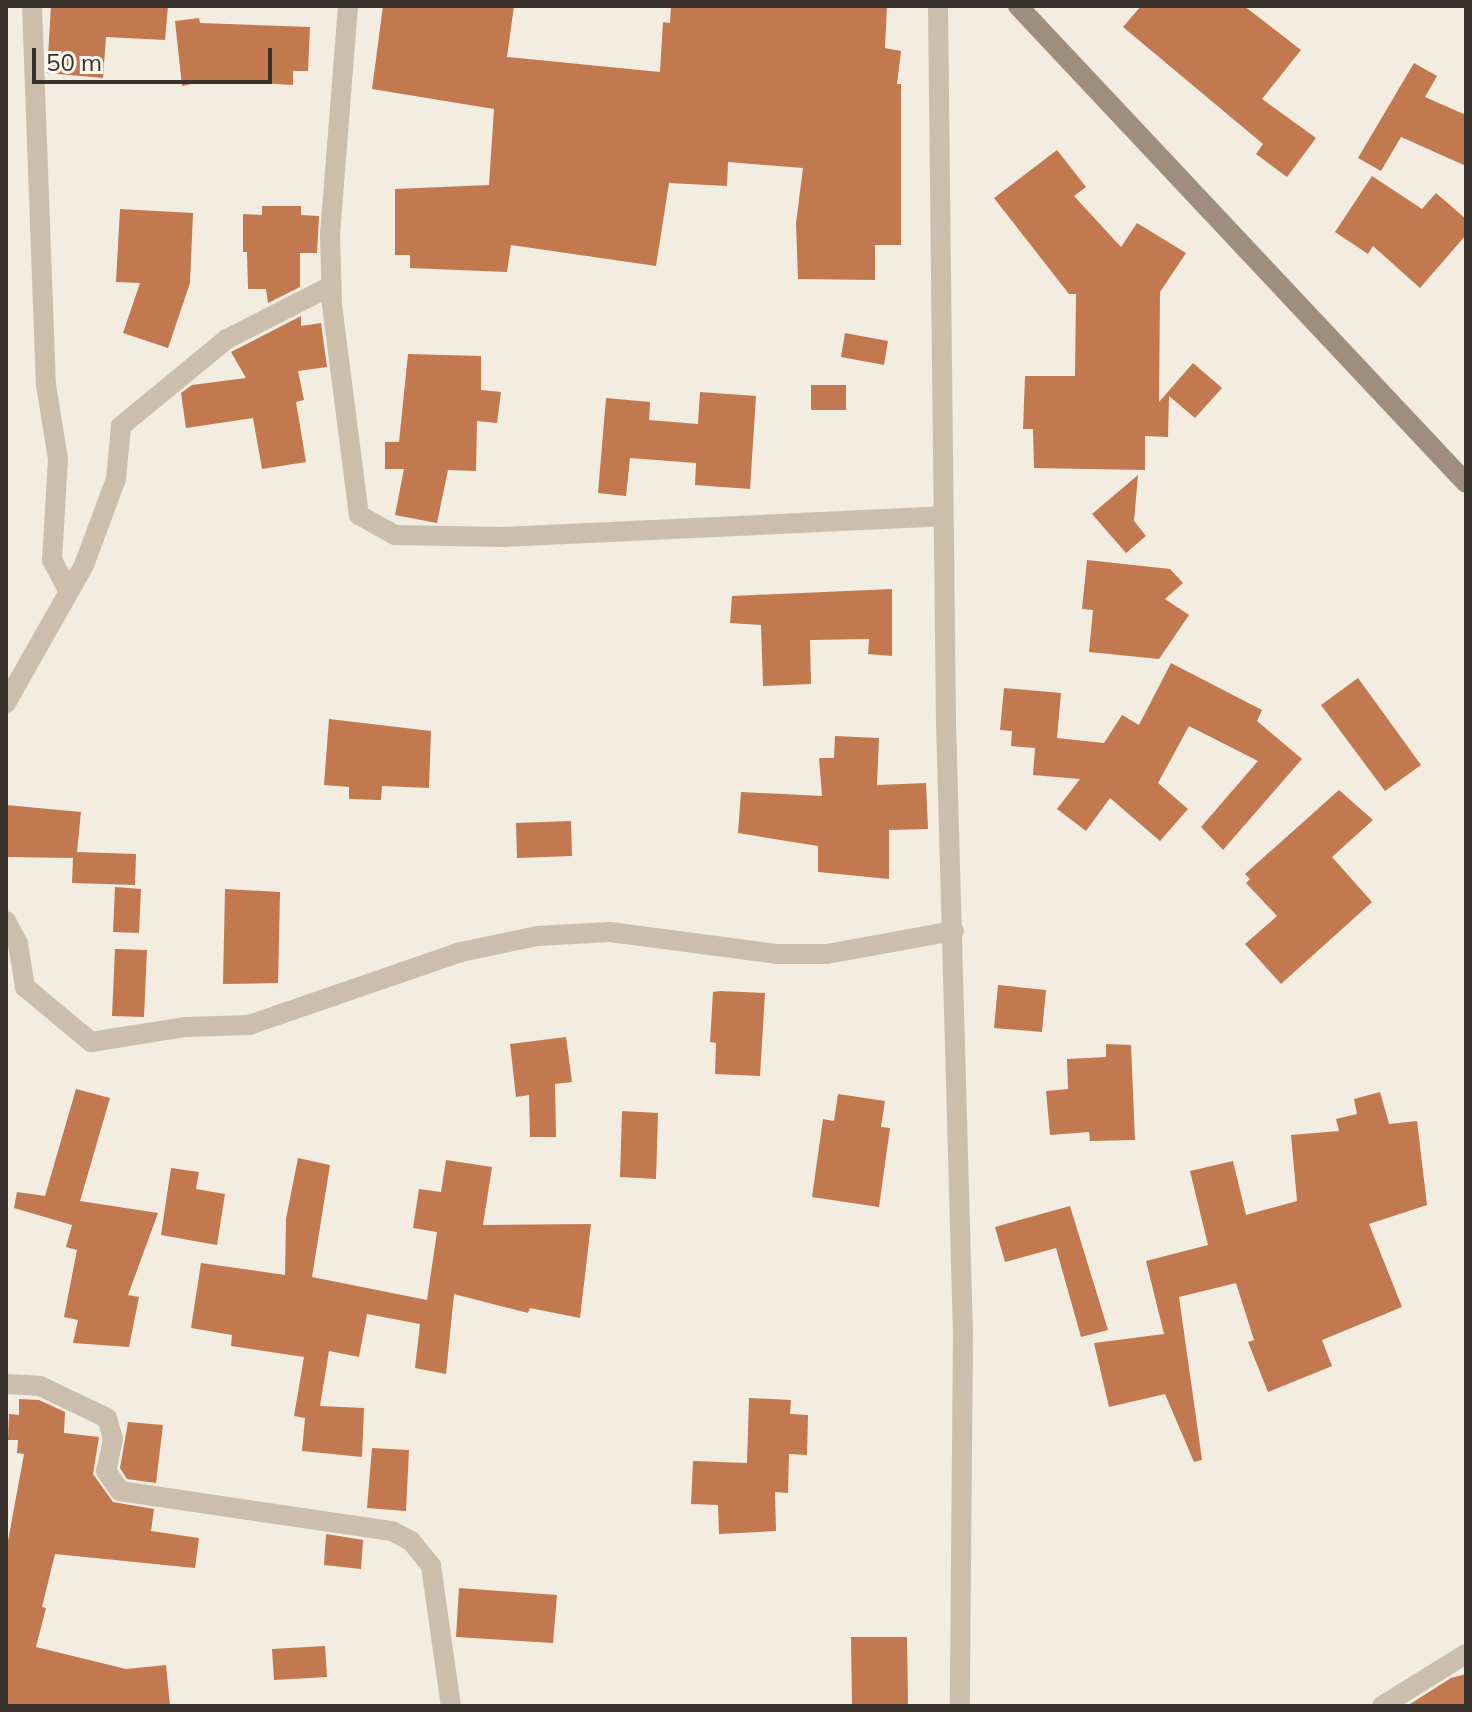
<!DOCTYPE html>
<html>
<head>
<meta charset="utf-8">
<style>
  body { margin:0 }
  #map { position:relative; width:1472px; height:1712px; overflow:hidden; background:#f3ece0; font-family:Mulish,sans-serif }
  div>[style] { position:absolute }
  .building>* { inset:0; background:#c2794f }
  .street>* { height:20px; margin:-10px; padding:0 10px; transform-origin:10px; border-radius:10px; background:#cbbeac }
  .secondary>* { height:20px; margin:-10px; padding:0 10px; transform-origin:10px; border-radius:10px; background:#9f8e7d }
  span { translate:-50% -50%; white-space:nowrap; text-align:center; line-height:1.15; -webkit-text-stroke:6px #faf6ed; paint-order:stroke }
  .frame { position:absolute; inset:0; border:8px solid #39312b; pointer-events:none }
  .scale { position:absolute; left:32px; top:48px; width:240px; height:36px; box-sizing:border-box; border:4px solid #39312b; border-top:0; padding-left:10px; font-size:24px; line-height:28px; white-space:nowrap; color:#39312b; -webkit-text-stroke:6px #faf6ed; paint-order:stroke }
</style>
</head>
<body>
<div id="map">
  <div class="building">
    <i style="clip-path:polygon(51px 6px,168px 6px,165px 40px,106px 37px,103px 78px,47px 73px)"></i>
    <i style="clip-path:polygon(383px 6px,514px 6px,507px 57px,660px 72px,663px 22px,670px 23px,671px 6px,887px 6px,885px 48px,901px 51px,897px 84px,901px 84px,901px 245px,875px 245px,875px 280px,798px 279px,796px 223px,803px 168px,728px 162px,727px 186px,669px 183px,656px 266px,511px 245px,507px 272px,410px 268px,410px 255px,395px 255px,395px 189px,489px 185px,494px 109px,372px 89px)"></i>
    <i style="clip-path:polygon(1141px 6px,1244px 6px,1301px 50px,1262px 99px,1316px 138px,1287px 177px,1256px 154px,1263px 144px,1123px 27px)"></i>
    <i style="clip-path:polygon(199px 18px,200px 23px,310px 27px,308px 71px,293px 71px,293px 85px,210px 80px,182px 86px,175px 21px)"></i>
    <i style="clip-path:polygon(1414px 63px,1437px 76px,1425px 97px,1466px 115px,1466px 166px,1401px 137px,1381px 171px,1358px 158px)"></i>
    <i style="clip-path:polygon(1057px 150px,1086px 187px,1074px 196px,1121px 247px,1137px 223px,1186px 253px,1160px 292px,1159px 402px,1193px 363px,1222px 388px,1195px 418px,1169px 396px,1168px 437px,1145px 436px,1145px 470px,1034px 468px,1033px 429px,1023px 429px,1025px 376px,1075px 376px,1076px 294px,1069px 294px,994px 198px)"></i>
    <i style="clip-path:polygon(1372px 176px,1422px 209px,1436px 193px,1466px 219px,1466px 235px,1420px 288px,1373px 246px,1368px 254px,1335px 232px)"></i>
    <i style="clip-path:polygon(262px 206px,301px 206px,301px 215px,319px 216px,317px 253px,300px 253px,300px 287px,268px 303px,266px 289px,248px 289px,247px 252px,243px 252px,243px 214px,262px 215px)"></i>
    <i style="clip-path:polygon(120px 209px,193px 213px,190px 283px,168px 348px,123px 333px,140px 283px,116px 282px)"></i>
    <i style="clip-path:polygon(301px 316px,301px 326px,321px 323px,327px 367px,298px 371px,304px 400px,296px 402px,306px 462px,262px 469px,253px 418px,186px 428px,181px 393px,192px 385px,246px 378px,231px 352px)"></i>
    <i style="clip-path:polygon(845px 333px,888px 341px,884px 365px,841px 357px)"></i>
    <i style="clip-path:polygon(408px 354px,481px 356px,481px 390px,501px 392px,497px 423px,477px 421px,476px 471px,448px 470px,437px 523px,395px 515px,404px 469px,385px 469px,385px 442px,399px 442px)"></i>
    <i style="clip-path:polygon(811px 385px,846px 385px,846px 410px,811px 410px)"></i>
    <i style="clip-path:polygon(700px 392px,756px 396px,750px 489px,695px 485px,696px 463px,630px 458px,626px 496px,598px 493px,606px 398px,650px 402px,649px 420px,698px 424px)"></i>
    <i style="clip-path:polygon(1138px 475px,1134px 521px,1146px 536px,1126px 553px,1092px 514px)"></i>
    <i style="clip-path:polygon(1087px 560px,1170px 569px,1183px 583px,1165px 599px,1189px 615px,1159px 659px,1089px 652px,1093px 610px,1082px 609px)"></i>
    <i style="clip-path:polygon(892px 589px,892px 656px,868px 654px,869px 639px,810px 640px,811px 684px,763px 686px,761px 625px,730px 623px,732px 596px)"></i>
    <i style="clip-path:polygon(1171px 663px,1262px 710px,1257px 721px,1302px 759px,1223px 850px,1201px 827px,1258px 761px,1189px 726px,1158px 783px,1188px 809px,1160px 841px,1110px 798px,1086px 831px,1057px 809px,1080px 779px,1033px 775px,1035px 748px,1011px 746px,1012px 731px,1000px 730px,1004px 688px,1061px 693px,1057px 738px,1104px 743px,1122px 715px,1139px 725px)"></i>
    <i style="clip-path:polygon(1358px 678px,1421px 765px,1385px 791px,1321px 705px)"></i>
    <i style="clip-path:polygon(329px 719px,431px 731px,429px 788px,382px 786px,381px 800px,349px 799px,349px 787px,324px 785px)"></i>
    <i style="clip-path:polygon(835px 736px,879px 738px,877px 785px,926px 783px,928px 829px,889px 830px,889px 879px,818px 872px,818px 846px,738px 833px,741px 792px,822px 796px,819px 758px,834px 758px)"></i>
    <i style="clip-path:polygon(1339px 790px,1373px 820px,1332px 857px,1372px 902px,1281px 984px,1245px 944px,1277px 916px,1246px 883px,1250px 879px,1245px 874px)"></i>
    <i style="clip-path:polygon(6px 805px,81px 812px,77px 852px,136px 854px,135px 885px,72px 883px,73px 858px,6px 857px)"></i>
    <i style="clip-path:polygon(571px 821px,572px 856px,517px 858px,516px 823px)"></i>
    <i style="clip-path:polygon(115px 887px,141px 889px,139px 933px,113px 932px)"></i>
    <i style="clip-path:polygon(225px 889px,280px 892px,278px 983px,223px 984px)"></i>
    <i style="clip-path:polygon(115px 949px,147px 950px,144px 1017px,112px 1016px)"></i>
    <i style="clip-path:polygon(998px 985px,1046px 990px,1042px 1032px,994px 1028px)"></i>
    <i style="clip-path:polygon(720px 991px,765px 993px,760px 1076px,715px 1074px,716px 1043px,710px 1042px,713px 992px)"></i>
    <i style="clip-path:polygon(566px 1037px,572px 1082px,555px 1084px,556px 1137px,530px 1137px,529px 1095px,516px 1097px,510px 1044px)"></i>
    <i style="clip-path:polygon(1106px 1044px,1131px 1045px,1135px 1140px,1090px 1141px,1089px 1132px,1050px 1135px,1046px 1091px,1068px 1089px,1067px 1059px,1106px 1057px)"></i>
    <i style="clip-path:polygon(76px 1089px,110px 1098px,80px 1201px,158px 1213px,128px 1295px,139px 1297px,129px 1347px,73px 1343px,78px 1320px,64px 1317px,77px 1250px,66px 1247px,72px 1225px,14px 1208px,17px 1192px,45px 1196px)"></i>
    <i style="clip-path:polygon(1380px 1092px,1389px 1124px,1417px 1121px,1427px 1205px,1369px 1224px,1402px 1307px,1322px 1340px,1332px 1366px,1268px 1392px,1248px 1342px,1254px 1340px,1236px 1283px,1179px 1297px,1202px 1460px,1194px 1462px,1165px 1394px,1109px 1407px,1094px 1343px,1164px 1334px,1146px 1261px,1208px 1245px,1190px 1171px,1233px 1161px,1246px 1215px,1297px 1201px,1291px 1135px,1339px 1131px,1336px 1119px,1357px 1114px,1354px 1099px)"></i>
    <i style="clip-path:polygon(838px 1094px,885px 1101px,881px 1127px,890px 1128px,879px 1207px,812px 1197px,823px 1119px,834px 1121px)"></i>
    <i style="clip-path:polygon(622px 1111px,658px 1113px,656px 1179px,620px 1177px)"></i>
    <i style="clip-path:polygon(298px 1158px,330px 1165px,312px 1277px,427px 1300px,437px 1232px,413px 1228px,419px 1189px,441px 1192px,446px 1160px,492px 1167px,483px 1225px,591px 1224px,580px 1318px,530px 1308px,528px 1313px,454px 1294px,446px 1374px,415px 1368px,420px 1324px,367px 1314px,359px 1357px,329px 1351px,320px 1406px,364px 1408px,362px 1457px,302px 1451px,305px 1418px,294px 1416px,304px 1357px,231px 1346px,232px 1335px,191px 1328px,201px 1263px,285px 1275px,286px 1219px)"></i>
    <i style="clip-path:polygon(171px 1168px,199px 1172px,196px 1189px,225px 1194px,217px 1245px,161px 1235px)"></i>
    <i style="clip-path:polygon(1070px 1206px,1108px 1330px,1081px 1337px,1056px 1248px,1005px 1262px,995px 1227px)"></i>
    <i style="clip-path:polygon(749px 1398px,791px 1400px,790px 1414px,808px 1415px,807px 1455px,789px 1454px,788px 1493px,775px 1492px,776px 1531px,719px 1534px,718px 1505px,691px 1504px,693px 1461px,747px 1463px)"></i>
    <i style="clip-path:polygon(19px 1399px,39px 1400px,65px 1412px,64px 1433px,99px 1437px,93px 1474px,113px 1502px,154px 1509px,151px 1531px,199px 1538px,195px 1568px,55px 1554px,42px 1607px,46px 1608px,36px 1647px,126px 1669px,166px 1665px,170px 1706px,6px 1706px,6px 1552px,24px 1454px,17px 1453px,18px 1440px,8px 1440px,9px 1414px,19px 1415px)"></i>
    <i style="clip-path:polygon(128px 1422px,163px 1425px,156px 1483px,127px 1479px,120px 1468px)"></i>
    <i style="clip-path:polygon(372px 1448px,409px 1450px,406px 1511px,367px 1508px)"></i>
    <i style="clip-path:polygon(326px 1534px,363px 1540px,361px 1569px,324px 1565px)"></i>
    <i style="clip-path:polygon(459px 1588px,557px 1595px,553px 1643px,456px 1637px)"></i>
    <i style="clip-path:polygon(851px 1637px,907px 1637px,908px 1706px,852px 1706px)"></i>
    <i style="clip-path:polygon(325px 1646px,327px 1677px,274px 1680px,272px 1649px)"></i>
    <i style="clip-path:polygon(1466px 1674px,1466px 1706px,1407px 1706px,1451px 1678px)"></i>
  </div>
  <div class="street">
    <i style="left:32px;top:6px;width:379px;rotate:87.9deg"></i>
    <i style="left:46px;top:385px;width:75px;rotate:80.8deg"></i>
    <i style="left:58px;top:459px;width:101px;rotate:93.4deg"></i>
    <i style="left:52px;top:560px;width:34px;rotate:62deg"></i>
    <i style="left:348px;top:6px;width:231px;rotate:94.5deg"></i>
    <i style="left:330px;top:236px;width:69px;rotate:88.3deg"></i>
    <i style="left:332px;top:305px;width:212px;rotate:82.7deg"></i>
    <i style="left:359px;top:515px;width:41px;rotate:29.1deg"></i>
    <i style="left:395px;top:535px;width:107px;rotate:1.1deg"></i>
    <i style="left:502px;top:537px;width:441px;rotate:-2.7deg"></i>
    <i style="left:938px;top:6px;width:716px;rotate:89.36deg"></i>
    <i style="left:946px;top:722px;width:612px;rotate:88.41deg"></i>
    <i style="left:963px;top:1334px;width:372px;rotate:90.5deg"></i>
    <i style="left:6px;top:703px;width:159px;rotate:-60.5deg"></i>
    <i style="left:84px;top:565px;width:92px;rotate:-69.6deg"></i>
    <i style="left:116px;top:479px;width:53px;rotate:-84.6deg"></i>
    <i style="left:121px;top:426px;width:137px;rotate:-39.4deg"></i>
    <i style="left:227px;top:339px;width:117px;rotate:-27deg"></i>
    <i style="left:6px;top:921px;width:26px;rotate:62deg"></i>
    <i style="left:18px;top:944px;width:44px;rotate:80.8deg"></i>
    <i style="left:25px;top:987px;width:86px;rotate:39.8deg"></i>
    <i style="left:91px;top:1042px;width:96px;rotate:-9deg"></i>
    <i style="left:186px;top:1027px;width:63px;rotate:-1.8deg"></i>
    <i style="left:249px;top:1025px;width:224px;rotate:-19deg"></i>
    <i style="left:461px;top:952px;width:78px;rotate:-11.9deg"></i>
    <i style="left:537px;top:936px;width:73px;rotate:-3.1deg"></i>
    <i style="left:610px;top:932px;width:168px;rotate:7.5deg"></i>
    <i style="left:777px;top:954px;width:50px"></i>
    <i style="left:827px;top:954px;width:129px;rotate:-10.3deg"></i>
    <i style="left:6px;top:1384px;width:34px;rotate:3deg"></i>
    <i style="left:40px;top:1386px;width:74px;rotate:25.5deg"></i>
    <i style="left:107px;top:1418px;width:22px;rotate:74deg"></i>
    <i style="left:113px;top:1439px;width:33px;rotate:102deg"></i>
    <i style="left:106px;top:1471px;width:24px;rotate:55deg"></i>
    <i style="left:120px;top:1491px;width:275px;rotate:8.4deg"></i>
    <i style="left:392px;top:1531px;width:21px;rotate:28deg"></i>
    <i style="left:411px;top:1541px;width:32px;rotate:51deg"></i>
    <i style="left:431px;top:1566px;width:141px;rotate:81.9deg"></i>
    <i style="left:1382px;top:1706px;width:99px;rotate:-31.8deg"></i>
  </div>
  <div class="secondary">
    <i style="left:1018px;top:6px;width:654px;rotate:46.8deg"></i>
  </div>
  <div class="frame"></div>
  <div class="scale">50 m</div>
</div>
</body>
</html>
